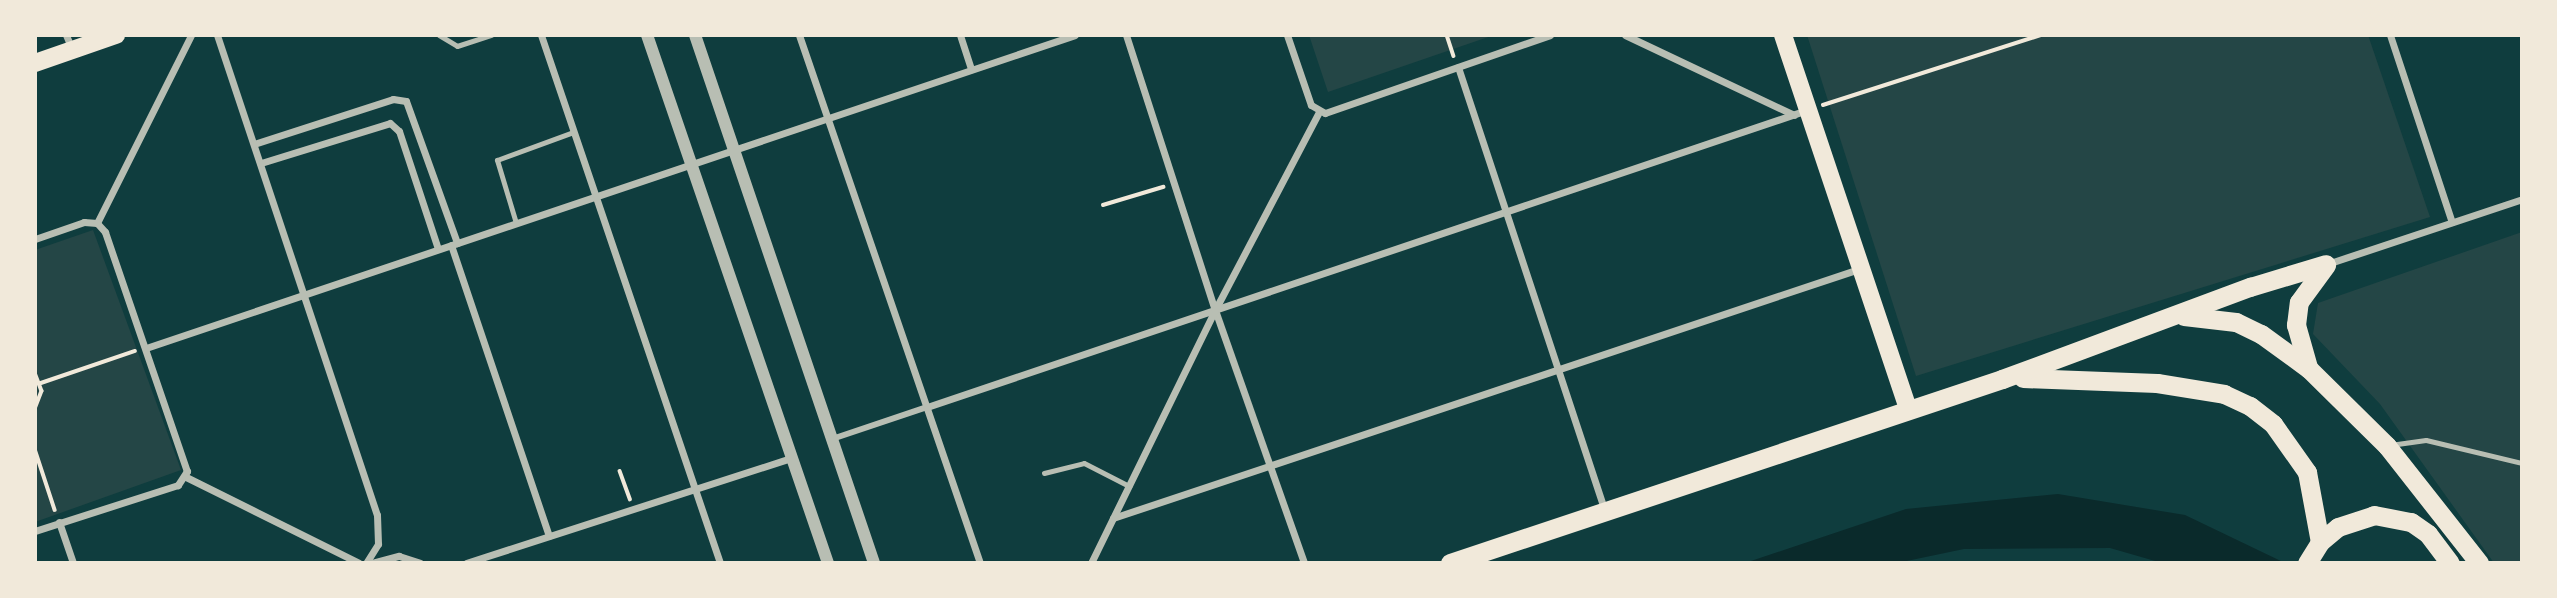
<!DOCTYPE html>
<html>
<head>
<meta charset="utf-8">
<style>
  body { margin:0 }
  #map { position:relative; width:2557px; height:598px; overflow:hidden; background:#0f3d3e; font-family:"Open Sans",sans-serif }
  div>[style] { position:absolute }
  .green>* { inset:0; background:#244646 }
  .water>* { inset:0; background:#0a2a2b }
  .path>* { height:3.5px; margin:-1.75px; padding:0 1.75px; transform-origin:1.75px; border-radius:1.75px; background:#f1e9da }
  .service>* { height:5px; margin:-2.5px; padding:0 2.5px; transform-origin:2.5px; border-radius:2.5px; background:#b8beb3 }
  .pedestrian>* { height:6px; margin:-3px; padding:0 3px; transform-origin:3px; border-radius:3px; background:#b8beb3 }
  .minor>* { height:7px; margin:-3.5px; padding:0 3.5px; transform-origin:3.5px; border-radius:3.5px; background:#b8beb3 }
  .tertiary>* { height:12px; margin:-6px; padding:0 6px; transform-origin:6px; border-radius:6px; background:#b8beb3 }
  .primary>* { height:18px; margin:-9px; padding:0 9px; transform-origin:9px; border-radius:9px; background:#f1e9da }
  .trunk>* { height:19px; margin:-9.5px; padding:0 9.5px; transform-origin:9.5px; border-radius:9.5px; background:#f1e9da }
  span { translate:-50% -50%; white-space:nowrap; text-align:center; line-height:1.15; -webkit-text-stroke:7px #f1e9da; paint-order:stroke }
  .frame { position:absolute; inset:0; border:37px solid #f1e9da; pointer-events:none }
</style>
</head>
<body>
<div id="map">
  <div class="green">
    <i style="clip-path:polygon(1309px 35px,1494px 35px,1328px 92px)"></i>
    <i style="clip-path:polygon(1807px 35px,2368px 35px,2430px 217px,1916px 376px)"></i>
    <i style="clip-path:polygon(93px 230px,181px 470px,35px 522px,35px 250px)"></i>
    <i style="clip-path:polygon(2522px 232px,2522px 563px,2494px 563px,2380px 404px,2313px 334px,2318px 303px)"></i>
  </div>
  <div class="water">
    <i style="clip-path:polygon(2058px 494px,2185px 515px,2285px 563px,2162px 563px,2110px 548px,1964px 549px,1897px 563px,1745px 563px,1906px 509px)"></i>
  </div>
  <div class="path">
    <i style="left:1447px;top:35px;width:22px;rotate:72deg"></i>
    <i style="left:1823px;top:105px;width:229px;rotate:-17.8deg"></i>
    <i style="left:1103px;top:205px;width:63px;rotate:-16.7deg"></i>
    <i style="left:35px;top:373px;width:19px;rotate:69deg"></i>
    <i style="left:42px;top:391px;width:19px;rotate:111deg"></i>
    <i style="left:41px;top:383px;width:99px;rotate:-18.8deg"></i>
    <i style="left:35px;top:449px;width:64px;rotate:71.8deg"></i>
    <i style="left:620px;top:471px;width:30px;rotate:70deg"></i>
  </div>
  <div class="service">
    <i style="left:439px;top:35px;width:21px;rotate:31deg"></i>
    <i style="left:457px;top:46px;width:36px;rotate:-18deg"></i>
    <i style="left:516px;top:223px;width:66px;rotate:-106.8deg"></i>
    <i style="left:497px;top:160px;width:81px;rotate:-20.2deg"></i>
    <i style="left:2390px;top:445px;width:36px;rotate:-8deg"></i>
    <i style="left:2426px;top:440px;width:99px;rotate:13.5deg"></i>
    <i style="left:1044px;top:473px;width:41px;rotate:-14deg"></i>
    <i style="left:1084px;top:463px;width:51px;rotate:27.1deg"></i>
  </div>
  <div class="pedestrian">
    <i style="left:832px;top:439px;width:100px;rotate:-18.6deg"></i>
  </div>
  <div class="minor">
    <i style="left:66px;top:35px;width:15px;rotate:67deg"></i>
    <i style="left:217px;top:35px;width:506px;rotate:71.57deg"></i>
    <i style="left:377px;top:515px;width:29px;rotate:88deg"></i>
    <i style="left:378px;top:544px;width:22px;rotate:122deg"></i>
    <i style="left:541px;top:35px;width:558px;rotate:71.27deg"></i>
    <i style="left:799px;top:35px;width:558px;rotate:71.08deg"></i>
    <i style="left:960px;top:35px;width:36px;rotate:72deg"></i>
    <i style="left:1126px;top:35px;width:289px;rotate:72.1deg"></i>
    <i style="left:1215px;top:310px;width:268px;rotate:70.6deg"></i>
    <i style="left:1287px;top:35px;width:74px;rotate:71.1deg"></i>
    <i style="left:1311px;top:105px;width:16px;rotate:30deg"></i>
    <i style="left:1325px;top:113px;width:238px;rotate:-19.1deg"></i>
    <i style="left:1625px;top:35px;width:187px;rotate:25.3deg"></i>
    <i style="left:2390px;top:35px;width:197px;rotate:71.7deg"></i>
    <i style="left:1458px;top:67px;width:465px;rotate:71.7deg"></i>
    <i style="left:254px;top:144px;width:146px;rotate:-17.9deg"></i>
    <i style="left:393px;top:99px;width:13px;rotate:9deg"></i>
    <i style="left:406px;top:101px;width:151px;rotate:70.2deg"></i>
    <i style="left:261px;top:163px;width:135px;rotate:-17.2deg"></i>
    <i style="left:390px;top:123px;width:12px;rotate:42deg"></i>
    <i style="left:399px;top:131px;width:124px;rotate:71.7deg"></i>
    <i style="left:97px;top:223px;width:210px;rotate:-63.4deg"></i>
    <i style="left:35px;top:239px;width:52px;rotate:-19.1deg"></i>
    <i style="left:84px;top:222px;width:13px;rotate:4deg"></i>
    <i style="left:97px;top:223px;width:12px;rotate:48deg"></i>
    <i style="left:105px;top:232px;width:253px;rotate:71.1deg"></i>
    <i style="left:187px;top:471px;width:17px;rotate:123deg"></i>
    <i style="left:178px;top:485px;width:150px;rotate:162.2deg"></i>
    <i style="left:451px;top:245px;width:307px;rotate:71.4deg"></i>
    <i style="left:2327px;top:264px;width:206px;rotate:-18.4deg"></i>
    <i style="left:146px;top:348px;width:980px;rotate:-18.62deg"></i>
    <i style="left:927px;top:407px;width:929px;rotate:-18.65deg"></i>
    <i style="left:186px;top:477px;width:193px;rotate:26.4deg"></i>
    <i style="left:1113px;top:518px;width:786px;rotate:-18.46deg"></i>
    <i style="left:59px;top:522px;width:43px;rotate:71.1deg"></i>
    <i style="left:372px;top:563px;width:28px;rotate:-15deg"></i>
    <i style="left:399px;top:556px;width:22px;rotate:18deg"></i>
    <i style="left:466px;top:563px;width:342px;rotate:-17.9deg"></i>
    <i style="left:1091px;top:563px;width:282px;rotate:-63.9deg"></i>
    <i style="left:1215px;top:310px;width:224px;rotate:-62.3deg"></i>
  </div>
  <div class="tertiary">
    <i style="left:647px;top:35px;width:558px;rotate:71.08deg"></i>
    <i style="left:695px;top:35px;width:558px;rotate:71.27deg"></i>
  </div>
  <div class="primary">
    <i style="left:1783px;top:35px;width:394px;rotate:71.5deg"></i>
    <i style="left:35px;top:63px;width:86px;rotate:-19.1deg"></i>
  </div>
  <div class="trunk">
    <i style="left:2184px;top:316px;width:52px;rotate:6.6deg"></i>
    <i style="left:2236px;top:322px;width:28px;rotate:26deg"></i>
    <i style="left:2261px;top:334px;width:59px;rotate:36.1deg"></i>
    <i style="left:2309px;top:369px;width:110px;rotate:44.6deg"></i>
    <i style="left:2387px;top:446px;width:149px;rotate:51.8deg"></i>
    <i style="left:2308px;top:367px;width:44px;rotate:-105.9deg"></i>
    <i style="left:2296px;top:325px;width:23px;rotate:-83deg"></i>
    <i style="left:2299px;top:302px;width:46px;rotate:-53.9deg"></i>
    <i style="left:2023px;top:378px;width:134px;rotate:2.1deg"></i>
    <i style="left:2157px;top:383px;width:68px;rotate:9.3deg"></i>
    <i style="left:2224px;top:394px;width:29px;rotate:25deg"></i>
    <i style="left:2250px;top:406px;width:29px;rotate:38deg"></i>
    <i style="left:2273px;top:424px;width:59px;rotate:54.7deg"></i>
    <i style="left:2307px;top:472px;width:71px;rotate:79.5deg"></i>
    <i style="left:1450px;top:563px;width:582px;rotate:-18.43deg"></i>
    <i style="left:2002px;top:379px;width:265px;rotate:-20.4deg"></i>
    <i style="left:2250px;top:287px;width:79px;rotate:-16.8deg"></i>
    <i style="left:2307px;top:563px;width:25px;rotate:-58deg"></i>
    <i style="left:2320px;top:542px;width:23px;rotate:-40deg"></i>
    <i style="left:2338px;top:527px;width:38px;rotate:-18deg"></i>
    <i style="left:2374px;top:515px;width:38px;rotate:11deg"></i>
    <i style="left:2411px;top:522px;width:21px;rotate:35deg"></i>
    <i style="left:2428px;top:534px;width:36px;rotate:53deg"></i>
  </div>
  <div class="frame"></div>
</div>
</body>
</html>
